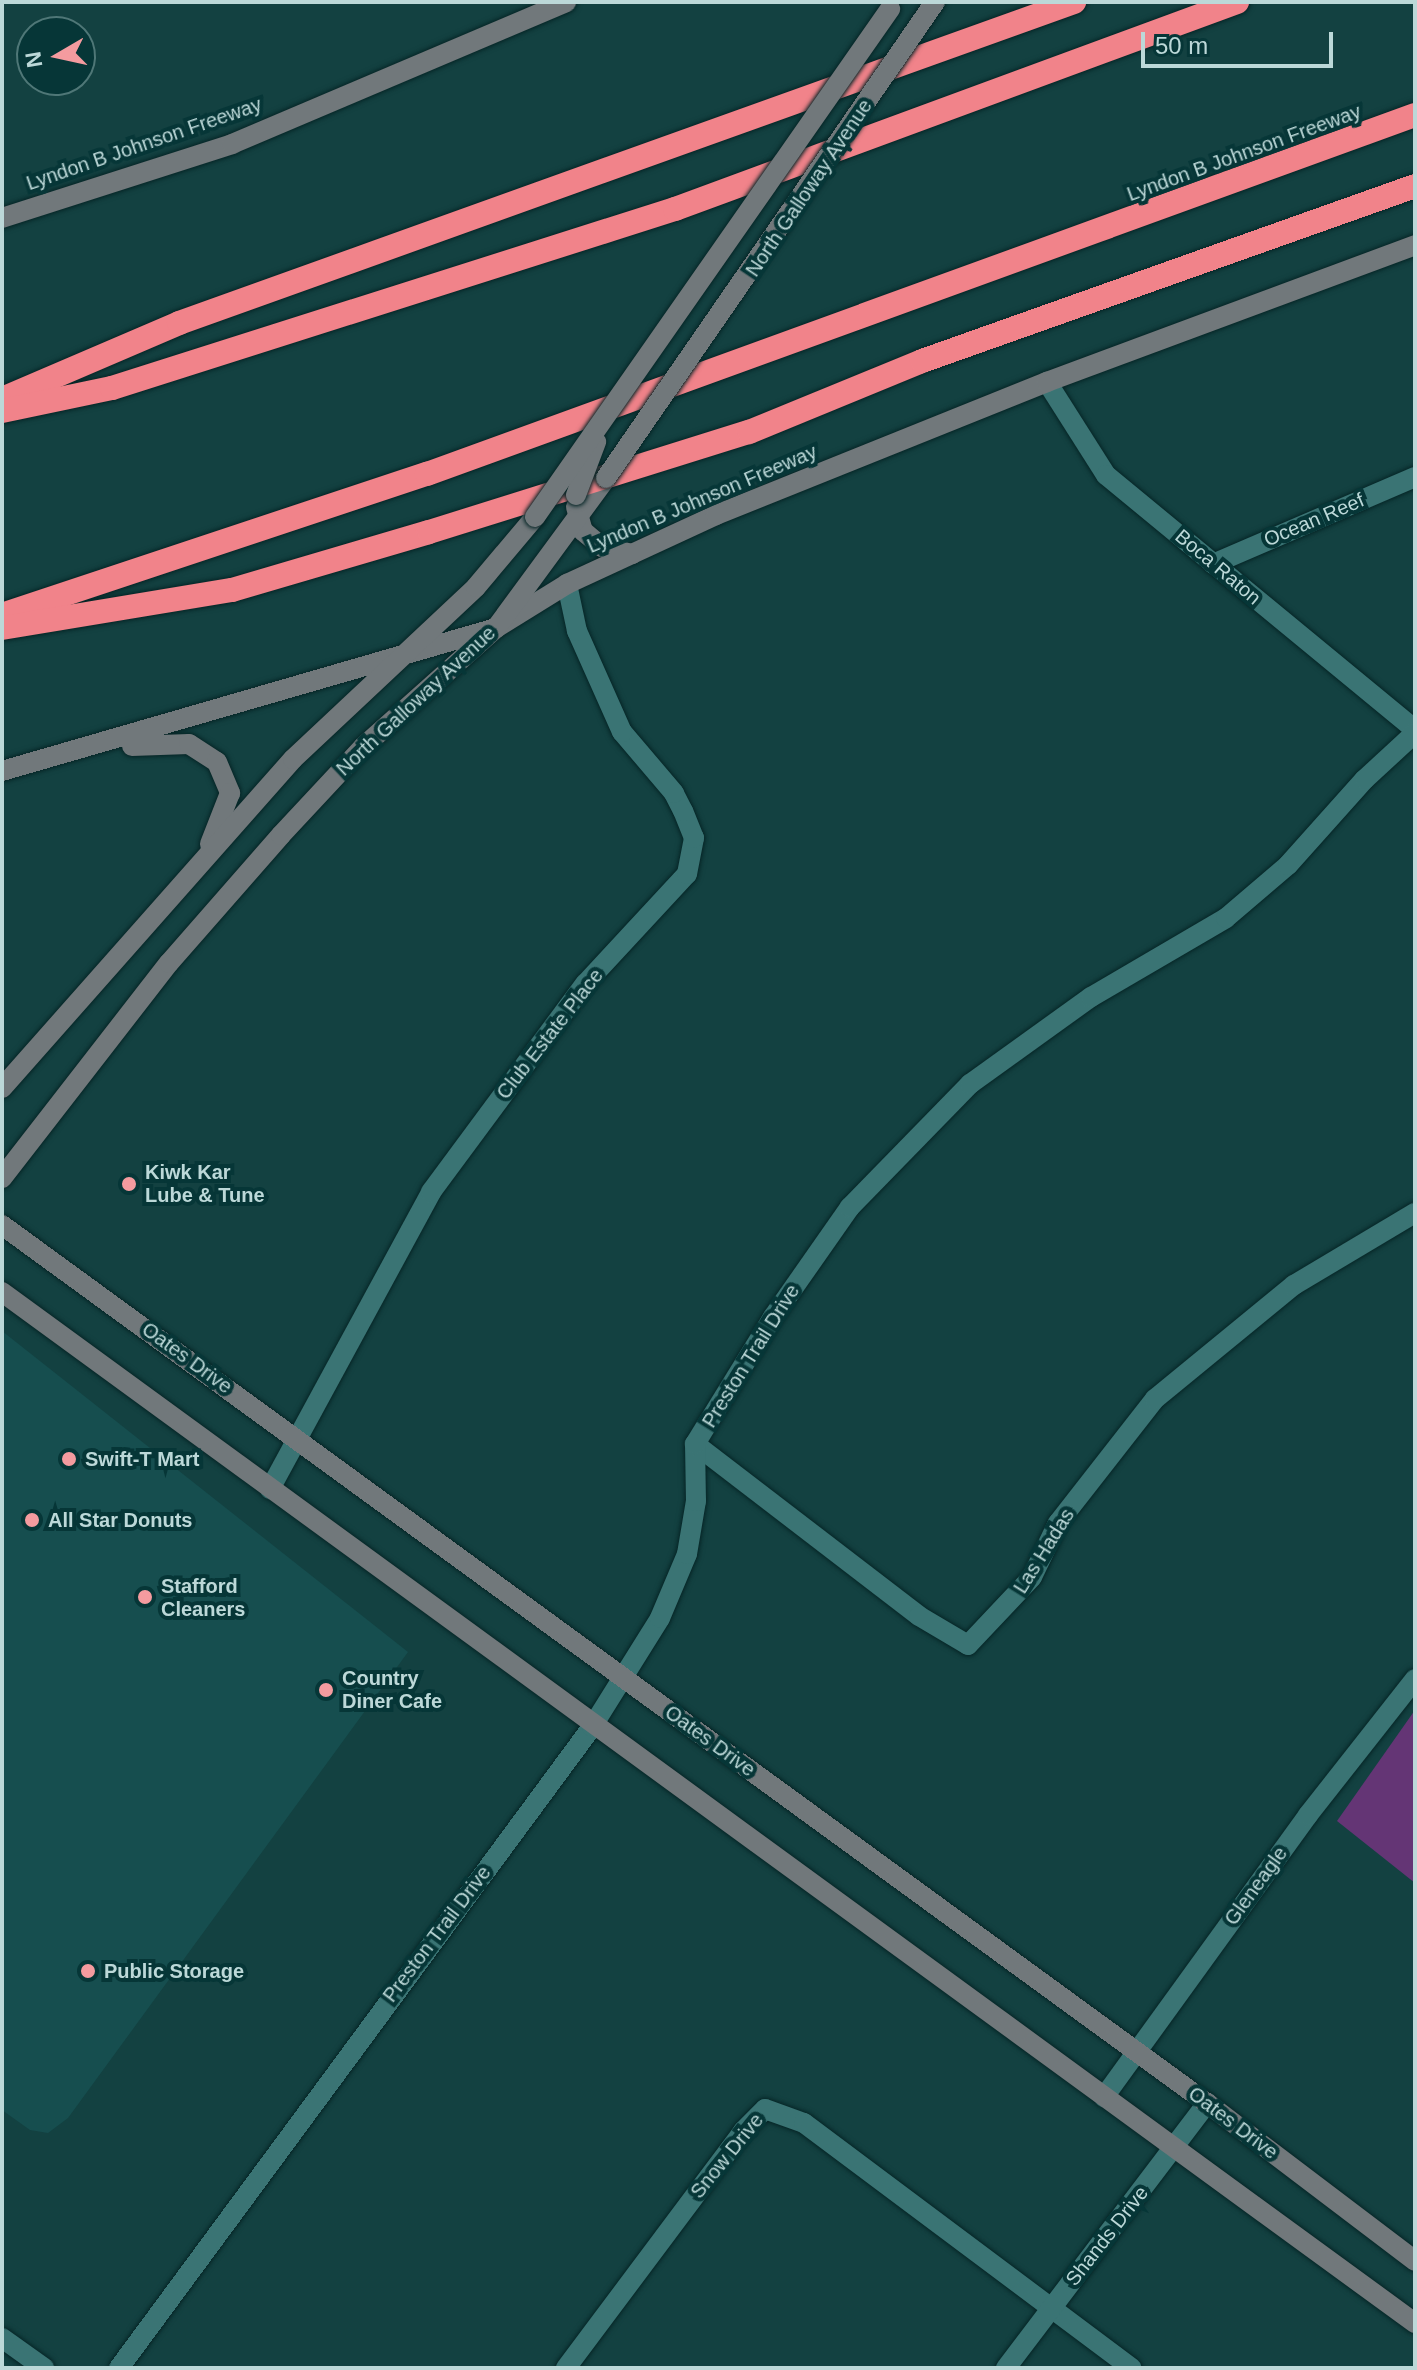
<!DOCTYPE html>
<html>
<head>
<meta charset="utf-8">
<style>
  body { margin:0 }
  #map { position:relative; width:1417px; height:2370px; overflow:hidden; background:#134141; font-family:Arial,sans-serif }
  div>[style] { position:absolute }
  .built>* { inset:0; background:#164e4f }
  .green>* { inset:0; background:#643575 }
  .roads { filter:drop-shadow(0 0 2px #062526) drop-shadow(0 0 2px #062526) }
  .street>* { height:20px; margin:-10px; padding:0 10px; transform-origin:10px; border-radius:10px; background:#3a7474 }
  .secondary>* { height:20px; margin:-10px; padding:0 10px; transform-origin:10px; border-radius:10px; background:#71787b }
  .highway>* { height:24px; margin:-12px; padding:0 12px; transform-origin:12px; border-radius:12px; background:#f1838a }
  .bridges { filter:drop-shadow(0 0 2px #062526) drop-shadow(0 0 2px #062526) }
  .secondary-bridge>* { height:20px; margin:-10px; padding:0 10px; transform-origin:10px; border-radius:10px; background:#71787b }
  .dots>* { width:22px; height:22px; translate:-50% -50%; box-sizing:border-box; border:4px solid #063637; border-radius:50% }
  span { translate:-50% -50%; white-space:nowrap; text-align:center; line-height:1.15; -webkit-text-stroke:8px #063637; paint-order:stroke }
  .street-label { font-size:20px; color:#bcd8d8 }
  .poi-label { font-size:20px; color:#bcd8d8; font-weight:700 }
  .left { translate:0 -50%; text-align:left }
  .frame { position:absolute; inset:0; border:4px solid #bcd8d8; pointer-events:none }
  .north { position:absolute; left:16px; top:16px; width:80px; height:80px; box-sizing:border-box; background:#063637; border:2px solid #4f7777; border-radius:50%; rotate:261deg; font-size:22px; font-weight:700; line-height:32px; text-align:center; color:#bcd8d8 }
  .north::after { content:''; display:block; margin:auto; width:28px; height:36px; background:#f49b9f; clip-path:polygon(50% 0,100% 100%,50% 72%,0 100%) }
  .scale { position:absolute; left:1141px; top:32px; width:192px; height:36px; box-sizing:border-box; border:4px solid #bcd8d8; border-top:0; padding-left:10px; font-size:24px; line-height:28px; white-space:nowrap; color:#bcd8d8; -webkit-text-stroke:6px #063637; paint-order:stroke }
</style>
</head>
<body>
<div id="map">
  <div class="built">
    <i style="clip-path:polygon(2px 1331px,408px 1652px,68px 2118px,48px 2133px,30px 2130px,2px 2110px)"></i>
  </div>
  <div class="green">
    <i style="clip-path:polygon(1415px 1710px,1415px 1883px,1337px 1821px)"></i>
  </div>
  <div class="roads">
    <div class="street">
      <i style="left:1047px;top:382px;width:110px;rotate:57.6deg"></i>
      <i style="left:1106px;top:475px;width:401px;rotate:39.5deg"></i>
      <i style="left:1213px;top:564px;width:220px;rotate:-23.3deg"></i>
      <i style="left:695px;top:1444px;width:282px;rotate:37.5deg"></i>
      <i style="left:919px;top:1616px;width:57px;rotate:30.6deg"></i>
      <i style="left:968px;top:1645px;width:93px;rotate:-46.7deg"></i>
      <i style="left:1032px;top:1577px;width:60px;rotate:-64.3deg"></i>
      <i style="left:1058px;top:1523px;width:157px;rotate:-52deg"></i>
      <i style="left:1155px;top:1399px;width:180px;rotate:-39.4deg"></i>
      <i style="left:1294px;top:1285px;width:141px;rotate:-30.8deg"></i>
      <i style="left:270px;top:1489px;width:338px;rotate:-61.5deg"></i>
      <i style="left:431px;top:1192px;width:259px;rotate:-53.5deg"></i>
      <i style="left:585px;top:984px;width:150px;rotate:-47.2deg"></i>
      <i style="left:687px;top:874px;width:37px;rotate:-79deg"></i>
      <i style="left:694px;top:838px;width:29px;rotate:-112deg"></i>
      <i style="left:683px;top:811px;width:20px;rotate:-117deg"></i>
      <i style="left:674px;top:793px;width:80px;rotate:-130.4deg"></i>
      <i style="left:622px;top:732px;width:111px;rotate:-114deg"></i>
      <i style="left:577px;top:631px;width:48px;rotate:-102deg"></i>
      <i style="left:1104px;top:2097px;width:348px;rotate:-54.1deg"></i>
      <i style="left:1308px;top:1815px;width:173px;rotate:-51.8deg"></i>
      <i style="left:2px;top:2338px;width:52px;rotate:35.5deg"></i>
      <i style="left:119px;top:2368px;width:797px;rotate:-53.58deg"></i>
      <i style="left:592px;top:1727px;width:128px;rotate:-58deg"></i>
      <i style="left:660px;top:1618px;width:69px;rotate:-67.1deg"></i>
      <i style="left:687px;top:1554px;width:54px;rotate:-80.4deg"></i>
      <i style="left:696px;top:1501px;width:57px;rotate:-91deg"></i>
      <i style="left:695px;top:1444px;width:149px;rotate:-58.4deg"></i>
      <i style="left:773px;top:1317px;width:134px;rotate:-55deg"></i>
      <i style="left:850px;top:1207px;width:172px;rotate:-45.7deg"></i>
      <i style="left:970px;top:1084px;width:149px;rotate:-35.7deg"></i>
      <i style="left:1091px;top:997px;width:156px;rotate:-30.3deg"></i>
      <i style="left:1226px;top:918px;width:82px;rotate:-40.5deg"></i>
      <i style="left:1288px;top:865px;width:115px;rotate:-48.2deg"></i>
      <i style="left:1365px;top:779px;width:68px;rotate:-42.6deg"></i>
      <i style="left:566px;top:2368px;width:296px;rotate:-53.2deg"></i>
      <i style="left:743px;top:2131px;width:31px;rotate:-45deg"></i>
      <i style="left:765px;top:2109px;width:41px;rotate:19.7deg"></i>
      <i style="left:804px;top:2123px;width:409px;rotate:36.8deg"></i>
      <i style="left:1006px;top:2368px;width:333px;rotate:-52.8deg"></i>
    </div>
    <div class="secondary">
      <i style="left:2px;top:218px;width:242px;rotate:-17.8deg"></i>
      <i style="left:232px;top:144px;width:363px;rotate:-23deg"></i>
      <i style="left:576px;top:507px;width:25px;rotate:74deg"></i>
      <i style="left:583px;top:531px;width:25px;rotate:40deg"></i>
      <i style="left:602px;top:547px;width:31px;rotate:13deg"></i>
      <i style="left:132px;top:746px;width:57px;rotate:-2deg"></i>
      <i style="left:189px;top:744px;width:33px;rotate:33deg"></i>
      <i style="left:217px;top:762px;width:34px;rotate:67deg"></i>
      <i style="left:230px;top:793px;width:55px;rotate:111.4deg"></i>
      <i style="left:2px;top:771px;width:514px;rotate:-16.14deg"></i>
      <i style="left:496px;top:628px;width:84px;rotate:-31.8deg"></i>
      <i style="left:567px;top:584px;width:164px;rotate:-24.8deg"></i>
      <i style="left:716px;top:515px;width:357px;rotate:-21.9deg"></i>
      <i style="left:1047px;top:382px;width:393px;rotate:-20.4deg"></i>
      <i style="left:2px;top:1088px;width:439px;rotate:-48.5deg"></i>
      <i style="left:293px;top:759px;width:251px;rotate:-43.2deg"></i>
      <i style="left:476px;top:587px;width:92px;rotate:-49.9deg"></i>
      <i style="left:2px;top:1178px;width:272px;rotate:-52.2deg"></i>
      <i style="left:169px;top:963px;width:170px;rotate:-48.8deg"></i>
      <i style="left:281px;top:835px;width:120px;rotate:-47deg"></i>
      <i style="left:363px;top:747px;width:178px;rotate:-41.8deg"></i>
      <i style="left:496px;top:628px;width:186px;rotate:-53.7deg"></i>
      <i style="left:2px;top:1225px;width:1491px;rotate:36.08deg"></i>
      <i style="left:1207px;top:2103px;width:261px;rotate:37.2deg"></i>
      <i style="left:2px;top:1292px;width:1749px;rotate:36.12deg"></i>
    </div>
    <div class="highway">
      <i style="left:2px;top:399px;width:193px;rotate:-23.2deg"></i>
      <i style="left:179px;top:323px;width:951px;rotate:-19.73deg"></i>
      <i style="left:2px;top:411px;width:112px;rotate:-11.8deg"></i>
      <i style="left:112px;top:388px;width:591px;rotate:-17.64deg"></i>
      <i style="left:675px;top:209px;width:599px;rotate:-20.22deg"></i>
      <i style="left:2px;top:615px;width:448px;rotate:-18.4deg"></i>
      <i style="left:427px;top:474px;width:1051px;rotate:-19.97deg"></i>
      <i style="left:2px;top:628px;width:233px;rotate:-9.4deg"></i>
      <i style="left:232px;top:590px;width:205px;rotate:-16.4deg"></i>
      <i style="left:429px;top:532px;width:335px;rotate:-17.4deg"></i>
      <i style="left:749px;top:432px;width:187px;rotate:-22.3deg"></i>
      <i style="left:922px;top:361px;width:523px;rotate:-19.54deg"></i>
    </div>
  </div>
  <div class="bridges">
    <div class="secondary-bridge">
      <i style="left:606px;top:478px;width:579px;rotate:-55.35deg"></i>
      <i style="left:576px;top:495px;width:57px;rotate:-69.3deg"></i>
      <i style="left:535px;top:517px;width:620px;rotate:-55.05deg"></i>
    </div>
  </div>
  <div class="dots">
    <i style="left:129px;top:1184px;background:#f49b9f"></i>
    <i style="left:69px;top:1459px;background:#f49b9f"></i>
    <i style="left:32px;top:1520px;background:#f49b9f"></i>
    <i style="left:145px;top:1597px;background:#f49b9f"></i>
    <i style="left:326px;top:1690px;background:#f49b9f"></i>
    <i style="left:88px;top:1971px;background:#f49b9f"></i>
  </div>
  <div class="street-label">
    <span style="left:144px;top:144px;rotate:-19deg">Lyndon B Johnson Freeway</span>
    <span style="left:1244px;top:153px;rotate:-20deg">Lyndon B Johnson Freeway</span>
    <span style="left:809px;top:188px;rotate:-56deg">North Galloway Avenue</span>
    <span style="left:702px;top:499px;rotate:-23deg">Lyndon B Johnson Freeway</span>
    <span style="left:1314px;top:520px;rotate:-23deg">Ocean Reef</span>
    <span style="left:1218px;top:567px;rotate:40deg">Boca Raton</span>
    <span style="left:416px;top:701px;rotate:-43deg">North Galloway Avenue</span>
    <span style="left:550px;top:1034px;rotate:-52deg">Club Estate Place</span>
    <span style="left:751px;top:1356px;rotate:-58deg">Preston Trail Drive</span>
    <span style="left:187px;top:1358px;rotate:36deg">Oates Drive</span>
    <span style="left:1044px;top:1551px;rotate:-58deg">Las Hadas</span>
    <span style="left:710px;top:1741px;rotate:36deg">Oates Drive</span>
    <span style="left:1256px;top:1886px;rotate:-54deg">Gleneagle</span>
    <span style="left:437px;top:1934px;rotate:-53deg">Preston Trail Drive</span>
    <span style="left:1233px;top:2123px;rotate:37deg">Oates Drive</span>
    <span style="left:727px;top:2156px;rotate:-51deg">Snow Drive</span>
    <span style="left:1107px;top:2236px;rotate:-52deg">Shands Drive</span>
  </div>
  <div class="poi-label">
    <span class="left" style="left:145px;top:1184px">Kiwk Kar<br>Lube &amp; Tune</span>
    <span class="left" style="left:85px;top:1459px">Swift-T Mart</span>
    <span class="left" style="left:48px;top:1520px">All Star Donuts</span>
    <span class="left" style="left:161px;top:1598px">Stafford<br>Cleaners</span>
    <span class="left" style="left:342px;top:1690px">Country<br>Diner Cafe</span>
    <span class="left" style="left:104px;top:1971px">Public Storage</span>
  </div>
  <div class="frame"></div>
  <div class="north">N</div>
  <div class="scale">50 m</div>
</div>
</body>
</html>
